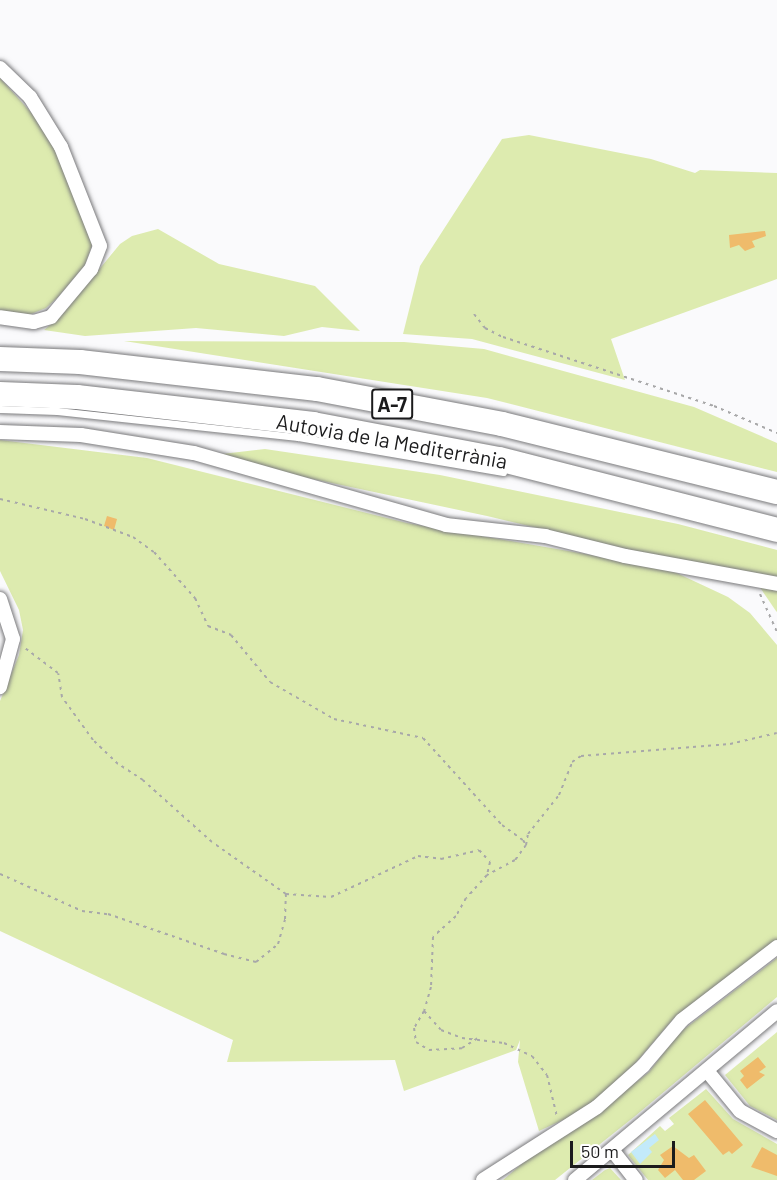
<!DOCTYPE html>
<html>
<head>
<meta charset="utf-8">
<style>
  body { margin:0 }
  #map { position:relative; width:777px; height:1180px; overflow:hidden; background:#fafafc; font-family:Barlow,sans-serif }
  div>[style] { position:absolute }
  .green>* { inset:0; background:#ddebaf }
  .water>* { inset:0; background:#c3eafa }
  .building>* { inset:0; background:#efbb6b }
  .path>* { height:2px; margin-top:-1px; transform-origin:0; background:repeating-linear-gradient(90deg,#a8a8a9 0 3px,transparent 0 7.5px) }
  .roads { filter:drop-shadow(0 0 2px #7a7a7c) drop-shadow(0 0 2px #7a7a7c) }
  .lane>* { height:7px; margin:-3.5px; padding:0 3.5px; transform-origin:3.5px; border-radius:3.5px; background:#fff }
  .street>* { height:14px; margin:-7px; padding:0 7px; transform-origin:7px; border-radius:7px; background:#fff }
  .highway>* { height:24px; margin:-12px; padding:0 12px; transform-origin:12px; border-radius:12px; background:#fff }
  span { translate:-50% -50%; white-space:nowrap; text-align:center; line-height:1.15; -webkit-text-stroke:4.5px #fff; paint-order:stroke }
  .shield-label span { padding:2px 4px; background:#fff; border:2px solid; border-radius:4px; -webkit-text-stroke-width:0 }
  .shield-label { font-size:20px; color:#1b1b1c; font-weight:700 }
  .street-label { font-size:21px; color:#1b1b1c }
  .scale { position:absolute; left:570px; top:1141px; width:105px; height:27px; box-sizing:border-box; border:3px solid #1b1b1c; border-top:0; padding-left:8px; font-size:18px; line-height:21px; white-space:nowrap; color:#1b1b1c; -webkit-text-stroke:4px #fff; paint-order:stroke }
</style>
</head>
<body>
<div id="map">
  <div class="green">
    <i style="clip-path:polygon(0 78px,36px 118px,59px 155px,92px 245px,85px 265px,58px 297px,46px 308px,26px 316px,0 314px)"></i>
    <i style="clip-path:polygon(529px 135px,651px 159px,695px 173px,700px 170px,777px 173px,777px 279px,611px 339px,625px 380px,472px 339px,403px 334px,420px 266px,502px 139px)"></i>
    <i style="clip-path:polygon(158px 229px,219px 264px,315px 286px,360px 331px,322px 327px,284px 336px,196px 328px,85px 336px,44px 330px,60px 317px,120px 244px,132px 236px)"></i>
    <i style="clip-path:polygon(124px 341px,404px 342px,484px 349px,694px 407px,777px 443px,777px 472px,487px 398px)"></i>
    <i style="clip-path:polygon(0 440px,147px 458px,407px 523px,666px 568px,728px 597px,750px 613px,777px 645px,777px 942px,674px 1018px,614px 1088px,578px 1113px,539px 1131px,518px 1062px,520px 1040px,516px 1050px,404px 1091px,395px 1060px,227px 1062px,233px 1040px,0 931px,0 701px,19px 655px,23px 630px,19px 610px,0 571px)"></i>
    <i style="clip-path:polygon(265px 449px,440px 475px,678px 524px,777px 550px,777px 585px,487px 516px,205px 456px)"></i>
    <i style="clip-path:polygon(759px 586px,777px 589px,777px 612px,776px 611px)"></i>
    <i style="clip-path:polygon(777px 958px,777px 997px,634px 1117px,555px 1180px,503px 1180px,540px 1148px,579px 1127px,649px 1072px,679px 1033px)"></i>
    <i style="clip-path:polygon(777px 1032px,777px 1120px,750px 1106px,725px 1075px)"></i>
    <i style="clip-path:polygon(706px 1089px,733px 1119px,777px 1144px,777px 1180px,648px 1180px,628px 1155px,660px 1126px,665px 1131px,674px 1124px,669px 1118px)"></i>
    <i style="clip-path:polygon(610px 1168px,621px 1180px,592px 1180px,605px 1170px)"></i>
  </div>
  <div class="water">
    <i style="clip-path:polygon(655px 1134px,659px 1140px,649px 1148px,652px 1152px,640px 1164px,631px 1152px)"></i>
  </div>
  <div class="building">
    <i style="clip-path:polygon(765px 231px,766px 236px,752px 241px,755px 247px,745px 251px,739px 245px,730px 248px,729px 235px)"></i>
    <i style="clip-path:polygon(107px 516px,117px 519px,114px 530px,104px 526px)"></i>
    <i style="clip-path:polygon(758px 1057px,766px 1067px,759px 1072px,765px 1075px,747px 1089px,740px 1080px,744px 1076px,740px 1071px)"></i>
    <i style="clip-path:polygon(705px 1100px,743px 1145px,732px 1154px,729px 1151px,723px 1155px,688px 1114px)"></i>
    <i style="clip-path:polygon(673px 1146px,689px 1158px,694px 1155px,706px 1171px,694px 1180px,683px 1180px,675px 1170px,665px 1178px,658px 1170px,664px 1160px,660px 1155px)"></i>
    <i style="clip-path:polygon(762px 1147px,777px 1155px,777px 1176px,751px 1167px)"></i>
  </div>
  <div class="path">
    <i style="left:474px;top:314px;width:18px;rotate:52deg"></i>
    <i style="left:485px;top:328px;width:20px;rotate:27deg"></i>
    <i style="left:503px;top:337px;width:222px;rotate:18.1deg"></i>
    <i style="left:714px;top:406px;width:69px;rotate:23.2deg"></i>
    <i style="left:0;top:499px;width:87px;rotate:13.2deg"></i>
    <i style="left:85px;top:519px;width:51px;rotate:20.6deg"></i>
    <i style="left:133px;top:537px;width:26px;rotate:36deg"></i>
    <i style="left:154px;top:552px;width:62px;rotate:48.3deg"></i>
    <i style="left:195px;top:598px;width:31px;rotate:65deg"></i>
    <i style="left:208px;top:626px;width:25px;rotate:21deg"></i>
    <i style="left:231px;top:635px;width:61px;rotate:50.3deg"></i>
    <i style="left:270px;top:682px;width:74px;rotate:30deg"></i>
    <i style="left:334px;top:719px;width:91px;rotate:12.1deg"></i>
    <i style="left:423px;top:738px;width:118px;rotate:47.8deg"></i>
    <i style="left:502px;top:825px;width:26px;rotate:36deg"></i>
    <i style="left:523px;top:840px;width:6px;rotate:59deg"></i>
    <i style="left:526px;top:845px;width:19px;rotate:126deg"></i>
    <i style="left:515px;top:860px;width:32px;rotate:152deg"></i>
    <i style="left:487px;top:875px;width:31px;rotate:132deg"></i>
    <i style="left:466px;top:898px;width:21px;rotate:119deg"></i>
    <i style="left:456px;top:916px;width:31px;rotate:138deg"></i>
    <i style="left:433px;top:937px;width:50px;rotate:92.3deg"></i>
    <i style="left:431px;top:987px;width:25px;rotate:106deg"></i>
    <i style="left:424px;top:1011px;width:25px;rotate:48deg"></i>
    <i style="left:441px;top:1030px;width:22px;rotate:21deg"></i>
    <i style="left:462px;top:1038px;width:42px;rotate:6.8deg"></i>
    <i style="left:504px;top:1043px;width:31px;rotate:25deg"></i>
    <i style="left:532px;top:1056px;width:24px;rotate:52deg"></i>
    <i style="left:547px;top:1075px;width:43px;rotate:76.6deg"></i>
    <i style="left:760px;top:594px;width:42px;rotate:65.9deg"></i>
    <i style="left:526px;top:845px;width:11px;rotate:-80deg"></i>
    <i style="left:528px;top:834px;width:50px;rotate:-51.5deg"></i>
    <i style="left:559px;top:795px;width:35px;rotate:-68deg"></i>
    <i style="left:572px;top:762px;width:11px;rotate:-34deg"></i>
    <i style="left:581px;top:756px;width:149px;rotate:-4.6deg"></i>
    <i style="left:730px;top:744px;width:48px;rotate:-13.2deg"></i>
    <i style="left:0;top:874px;width:90px;rotate:24.3deg"></i>
    <i style="left:82px;top:911px;width:26px;rotate:7deg"></i>
    <i style="left:108px;top:914px;width:123px;rotate:19deg"></i>
    <i style="left:224px;top:954px;width:33px;rotate:14deg"></i>
    <i style="left:256px;top:962px;width:28px;rotate:-39deg"></i>
    <i style="left:278px;top:944px;width:26px;rotate:-74deg"></i>
    <i style="left:285px;top:919px;width:25px;rotate:-88deg"></i>
    <i style="left:286px;top:894px;width:90px;rotate:-144.9deg"></i>
    <i style="left:212px;top:842px;width:93px;rotate:-138.1deg"></i>
    <i style="left:143px;top:780px;width:30px;rotate:-147deg"></i>
    <i style="left:118px;top:764px;width:35px;rotate:-136deg"></i>
    <i style="left:93px;top:740px;width:53px;rotate:-125.8deg"></i>
    <i style="left:62px;top:697px;width:24px;rotate:-99deg"></i>
    <i style="left:58px;top:673px;width:41px;rotate:-142.9deg"></i>
    <i style="left:286px;top:894px;width:45px;rotate:3.8deg"></i>
    <i style="left:331px;top:897px;width:96px;rotate:-25.2deg"></i>
    <i style="left:418px;top:856px;width:23px;rotate:7deg"></i>
    <i style="left:441px;top:859px;width:39px;rotate:-13deg"></i>
    <i style="left:479px;top:850px;width:16px;rotate:47deg"></i>
    <i style="left:490px;top:862px;width:13px;rotate:103deg"></i>
    <i style="left:424px;top:1011px;width:20px;rotate:120deg"></i>
    <i style="left:414px;top:1028px;width:14px;rotate:82deg"></i>
    <i style="left:416px;top:1042px;width:15px;rotate:32deg"></i>
    <i style="left:429px;top:1050px;width:33px;rotate:-3deg"></i>
    <i style="left:462px;top:1048px;width:19px;rotate:-32deg"></i>
  </div>
  <div class="roads">
    <div class="lane">
      <i style="left:0;top:409px;width:57px;rotate:2deg"></i>
      <i style="left:57px;top:411px;width:242px;rotate:6.2deg"></i>
      <i style="left:298px;top:437px;width:208px;rotate:9.7deg"></i>
    </div>
    <div class="street">
      <i style="left:0;top:68px;width:42px;rotate:44deg"></i>
      <i style="left:30px;top:97px;width:59px;rotate:58.2deg"></i>
      <i style="left:61px;top:147px;width:106px;rotate:68.5deg"></i>
      <i style="left:100px;top:246px;width:25px;rotate:111deg"></i>
      <i style="left:91px;top:269px;width:62px;rotate:129.8deg"></i>
      <i style="left:51px;top:317px;width:18px;rotate:164deg"></i>
      <i style="left:34px;top:322px;width:34px;rotate:-172deg"></i>
      <i style="left:0;top:432px;width:81px;rotate:2.1deg"></i>
      <i style="left:81px;top:435px;width:114px;rotate:9.1deg"></i>
      <i style="left:194px;top:453px;width:262px;rotate:15.9deg"></i>
      <i style="left:446px;top:525px;width:100px;rotate:6.3deg"></i>
      <i style="left:545px;top:536px;width:82px;rotate:14deg"></i>
      <i style="left:625px;top:556px;width:155px;rotate:10.4deg"></i>
      <i style="left:0;top:599px;width:42px;rotate:72deg"></i>
      <i style="left:13px;top:639px;width:50px;rotate:105.2deg"></i>
      <i style="left:708px;top:1072px;width:50px;rotate:50.6deg"></i>
      <i style="left:740px;top:1111px;width:42px;rotate:28.4deg"></i>
      <i style="left:613px;top:1151px;width:37px;rotate:52deg"></i>
      <i style="left:483px;top:1180px;width:135px;rotate:-32.6deg"></i>
      <i style="left:597px;top:1107px;width:62px;rotate:-41.7deg"></i>
      <i style="left:643px;top:1066px;width:60px;rotate:-49.7deg"></i>
      <i style="left:682px;top:1020px;width:120px;rotate:-37.5deg"></i>
      <i style="left:575px;top:1180px;width:263px;rotate:-39.9deg"></i>
    </div>
    <div class="highway">
      <i style="left:0;top:359px;width:80px;rotate:2.1deg"></i>
      <i style="left:80px;top:362px;width:239px;rotate:6.5deg"></i>
      <i style="left:317px;top:389px;width:188px;rotate:10.7deg"></i>
      <i style="left:502px;top:424px;width:283px;rotate:13.9deg"></i>
      <i style="left:0;top:394px;width:77px;rotate:2.2deg"></i>
      <i style="left:77px;top:397px;width:238px;rotate:6.5deg"></i>
      <i style="left:313px;top:424px;width:189px;rotate:10.7deg"></i>
      <i style="left:499px;top:459px;width:287px;rotate:14.3deg"></i>
    </div>
  </div>
  <div class="shield-label">
    <span style="left:392px;top:404px">A-7</span>
  </div>
  <div class="street-label">
    <span style="left:392px;top:441px;rotate:10deg">Autovia de la Mediterrània</span>
  </div>
  <div class="scale">50 m</div>
</div>
</body>
</html>
